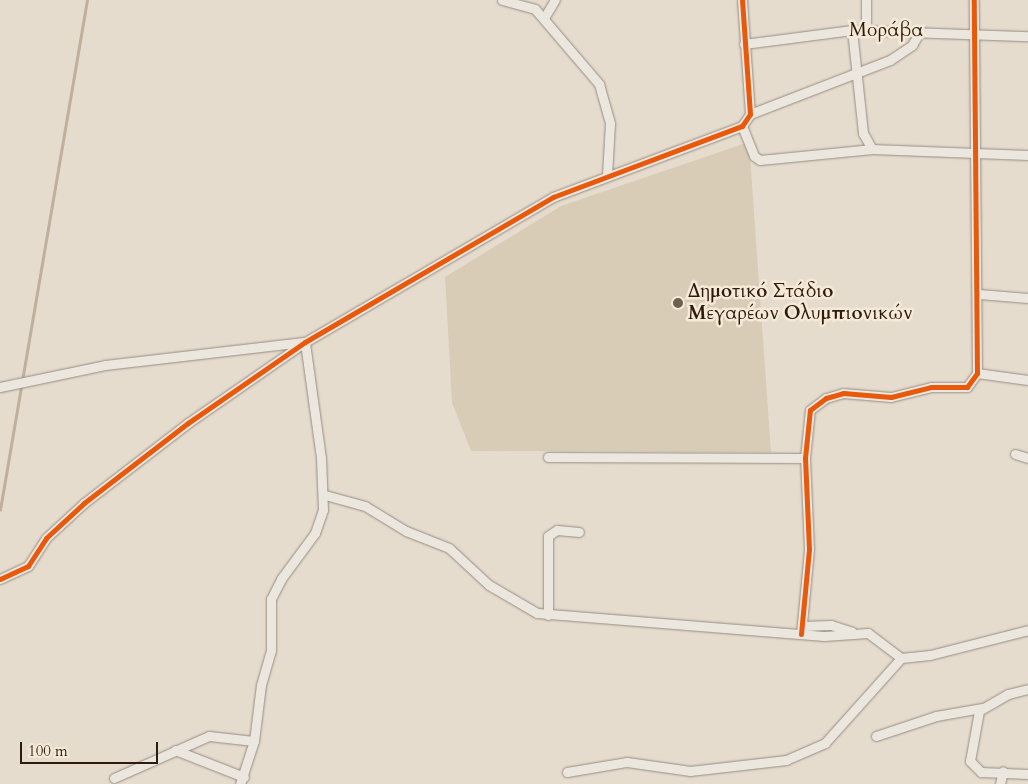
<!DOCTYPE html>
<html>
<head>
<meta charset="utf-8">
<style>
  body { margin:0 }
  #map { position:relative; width:1028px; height:784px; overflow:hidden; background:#e6dcce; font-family:Cardo,serif }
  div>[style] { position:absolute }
  .green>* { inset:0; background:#d9ccb7 }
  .stream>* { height:2.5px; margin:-1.25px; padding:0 1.25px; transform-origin:1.25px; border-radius:1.25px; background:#bfaf9b }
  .roads { filter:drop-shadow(0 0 1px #958d83) drop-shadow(0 0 1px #958d83) }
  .minor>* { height:9px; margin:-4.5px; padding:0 4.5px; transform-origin:4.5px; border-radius:4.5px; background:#ebe6de }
  .cycleway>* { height:5px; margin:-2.5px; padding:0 2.5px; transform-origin:2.5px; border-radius:2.5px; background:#e8590c }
  .dots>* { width:14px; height:14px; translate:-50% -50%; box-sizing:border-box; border:2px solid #f5ead8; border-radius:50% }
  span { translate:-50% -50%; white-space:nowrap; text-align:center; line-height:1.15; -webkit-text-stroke:5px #f5ead8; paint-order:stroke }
  .street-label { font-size:19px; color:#2f1b0c }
  .poi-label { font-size:19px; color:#2f1b0c; font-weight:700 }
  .left { translate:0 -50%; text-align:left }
  .scale { position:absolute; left:20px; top:742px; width:138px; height:22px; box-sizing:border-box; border:2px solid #2f1b0c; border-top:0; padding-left:6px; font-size:15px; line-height:18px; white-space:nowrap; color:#2f1b0c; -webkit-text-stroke:4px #f5ead8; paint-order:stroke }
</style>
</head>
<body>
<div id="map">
  <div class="green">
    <i style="clip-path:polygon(749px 142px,771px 452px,471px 451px,452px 403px,445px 277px,561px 206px)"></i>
  </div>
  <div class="stream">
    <i style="left:0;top:510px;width:517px;rotate:-80.32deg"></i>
  </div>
  <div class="roads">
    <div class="minor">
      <i style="left:502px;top:0;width:34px;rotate:15deg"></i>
      <i style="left:535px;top:9px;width:99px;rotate:49.5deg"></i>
      <i style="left:599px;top:84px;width:41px;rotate:74.2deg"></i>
      <i style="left:610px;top:123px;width:52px;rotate:93.3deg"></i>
      <i style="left:866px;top:0;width:30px;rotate:90deg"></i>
      <i style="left:544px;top:18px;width:21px;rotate:-59deg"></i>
      <i style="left:852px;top:30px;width:104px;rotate:83.9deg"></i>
      <i style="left:863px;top:133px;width:18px;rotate:61deg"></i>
      <i style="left:872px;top:149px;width:156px;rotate:2.2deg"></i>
      <i style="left:744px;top:44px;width:109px;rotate:-7.4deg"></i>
      <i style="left:852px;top:30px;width:176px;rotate:2deg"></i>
      <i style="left:750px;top:114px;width:150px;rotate:-21.1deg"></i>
      <i style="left:890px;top:60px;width:27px;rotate:-34deg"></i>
      <i style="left:912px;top:45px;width:17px;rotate:-59deg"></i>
      <i style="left:742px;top:126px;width:32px;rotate:68deg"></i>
      <i style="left:754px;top:156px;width:7px;rotate:34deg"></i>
      <i style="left:760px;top:160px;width:113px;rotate:-5.6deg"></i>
      <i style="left:979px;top:294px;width:49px;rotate:4.7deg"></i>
      <i style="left:977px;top:373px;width:51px;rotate:7.8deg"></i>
      <i style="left:0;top:387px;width:107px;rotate:-11.8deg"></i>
      <i style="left:105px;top:365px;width:200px;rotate:-6.6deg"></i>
      <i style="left:1015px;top:454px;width:14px;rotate:17deg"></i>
      <i style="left:548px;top:457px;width:257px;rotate:0.2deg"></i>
      <i style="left:325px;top:495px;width:41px;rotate:15.4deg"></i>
      <i style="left:365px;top:506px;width:48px;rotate:31.4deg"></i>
      <i style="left:406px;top:531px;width:46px;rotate:21.6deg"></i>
      <i style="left:449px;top:548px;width:54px;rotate:42.8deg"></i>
      <i style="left:489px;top:585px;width:56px;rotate:30.3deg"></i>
      <i style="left:537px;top:613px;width:288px;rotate:4.6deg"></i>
      <i style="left:824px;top:636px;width:44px;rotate:-3.9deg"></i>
      <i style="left:868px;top:633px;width:41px;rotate:37.1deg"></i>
      <i style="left:901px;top:658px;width:29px;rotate:-6deg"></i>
      <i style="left:930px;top:655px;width:101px;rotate:-14.3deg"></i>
      <i style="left:0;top:579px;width:31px;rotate:-25deg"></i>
      <i style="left:28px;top:566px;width:33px;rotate:-57deg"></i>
      <i style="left:46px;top:538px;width:52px;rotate:-42.6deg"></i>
      <i style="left:84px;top:503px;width:131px;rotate:-37.6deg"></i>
      <i style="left:188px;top:423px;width:142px;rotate:-34.7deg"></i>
      <i style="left:305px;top:342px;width:287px;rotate:-30.3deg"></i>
      <i style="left:553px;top:197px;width:202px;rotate:-20.6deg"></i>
      <i style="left:742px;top:126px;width:14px;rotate:-56deg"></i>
      <i style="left:750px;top:114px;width:114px;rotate:-94deg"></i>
      <i style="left:548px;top:615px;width:79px;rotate:-90deg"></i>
      <i style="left:548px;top:536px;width:11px;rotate:-34deg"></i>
      <i style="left:557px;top:530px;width:22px;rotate:5deg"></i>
      <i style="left:802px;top:626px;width:29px;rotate:-2deg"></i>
      <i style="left:831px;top:625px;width:22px;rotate:18deg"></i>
      <i style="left:801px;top:634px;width:85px;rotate:-84.6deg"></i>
      <i style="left:809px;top:549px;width:91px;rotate:-92.5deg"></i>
      <i style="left:805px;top:458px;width:48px;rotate:-84.1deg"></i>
      <i style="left:810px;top:410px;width:20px;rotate:-37deg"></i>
      <i style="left:826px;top:398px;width:18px;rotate:-16deg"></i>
      <i style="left:843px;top:393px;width:48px;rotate:4.8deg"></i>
      <i style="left:891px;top:397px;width:41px;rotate:-14deg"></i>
      <i style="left:931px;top:387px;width:36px"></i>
      <i style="left:967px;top:387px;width:17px;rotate:-54deg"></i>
      <i style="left:977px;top:373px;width:373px;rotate:-90.5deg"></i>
      <i style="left:1028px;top:689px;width:21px;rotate:166deg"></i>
      <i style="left:1008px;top:694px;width:34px;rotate:150deg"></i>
      <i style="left:979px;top:711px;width:51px;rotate:100.2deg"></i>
      <i style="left:970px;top:761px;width:16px;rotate:45deg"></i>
      <i style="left:981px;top:772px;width:47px;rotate:2.4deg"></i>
      <i style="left:876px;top:736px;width:63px;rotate:-18.4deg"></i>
      <i style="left:936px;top:716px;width:47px;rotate:-9.9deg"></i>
      <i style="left:175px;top:750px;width:74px;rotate:21.4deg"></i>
      <i style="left:567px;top:772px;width:61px;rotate:-9.5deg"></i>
      <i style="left:627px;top:762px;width:64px;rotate:8.1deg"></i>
      <i style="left:690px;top:771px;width:97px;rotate:-6.5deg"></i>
      <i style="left:786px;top:760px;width:43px;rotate:-23.6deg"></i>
      <i style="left:825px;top:743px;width:114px;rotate:-48.2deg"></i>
      <i style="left:114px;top:778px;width:104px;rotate:-23.9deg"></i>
      <i style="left:209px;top:736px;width:45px;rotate:6.3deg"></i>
      <i style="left:240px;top:784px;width:45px;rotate:-72deg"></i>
      <i style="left:254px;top:741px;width:56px;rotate:-82.9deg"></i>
      <i style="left:261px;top:685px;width:36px;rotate:-74deg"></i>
      <i style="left:271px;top:650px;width:51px;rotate:-90deg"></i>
      <i style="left:271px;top:599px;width:22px;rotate:-63deg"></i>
      <i style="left:281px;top:579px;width:57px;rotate:-53.5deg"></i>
      <i style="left:315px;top:533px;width:24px;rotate:-71deg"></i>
      <i style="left:323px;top:510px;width:52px;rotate:-92.2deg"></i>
      <i style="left:321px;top:458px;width:117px;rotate:-97.9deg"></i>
      <i style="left:1000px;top:784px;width:13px;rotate:-77deg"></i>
    </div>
  </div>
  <div class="cycleway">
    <i style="left:0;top:579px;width:31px;rotate:-25deg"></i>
    <i style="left:28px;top:566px;width:33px;rotate:-57deg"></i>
    <i style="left:46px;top:538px;width:52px;rotate:-42.6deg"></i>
    <i style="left:84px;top:503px;width:131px;rotate:-37.6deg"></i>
    <i style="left:188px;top:423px;width:142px;rotate:-34.7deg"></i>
    <i style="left:305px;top:342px;width:287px;rotate:-30.3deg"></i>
    <i style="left:553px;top:197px;width:202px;rotate:-20.6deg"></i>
    <i style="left:742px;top:126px;width:14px;rotate:-56deg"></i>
    <i style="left:750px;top:114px;width:114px;rotate:-94deg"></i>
    <i style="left:801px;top:634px;width:85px;rotate:-84.6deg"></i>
    <i style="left:809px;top:549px;width:91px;rotate:-92.5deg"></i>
    <i style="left:805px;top:458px;width:48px;rotate:-84.1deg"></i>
    <i style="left:810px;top:410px;width:20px;rotate:-37deg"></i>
    <i style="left:826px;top:398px;width:18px;rotate:-16deg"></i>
    <i style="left:843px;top:393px;width:48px;rotate:4.8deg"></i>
    <i style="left:891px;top:397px;width:41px;rotate:-14deg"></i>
    <i style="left:931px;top:387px;width:36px"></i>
    <i style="left:967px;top:387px;width:17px;rotate:-54deg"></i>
    <i style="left:977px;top:373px;width:373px;rotate:-90.5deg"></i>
  </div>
  <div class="dots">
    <i style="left:678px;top:303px;background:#6f5f50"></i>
  </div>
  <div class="street-label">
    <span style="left:886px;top:31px">Μοράβα</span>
  </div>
  <div class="poi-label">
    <span class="left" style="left:688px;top:303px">Δημοτικό Στάδιο<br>Μεγαρέων Ολυμπιονικών</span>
  </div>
  <div class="scale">100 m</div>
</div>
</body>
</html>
